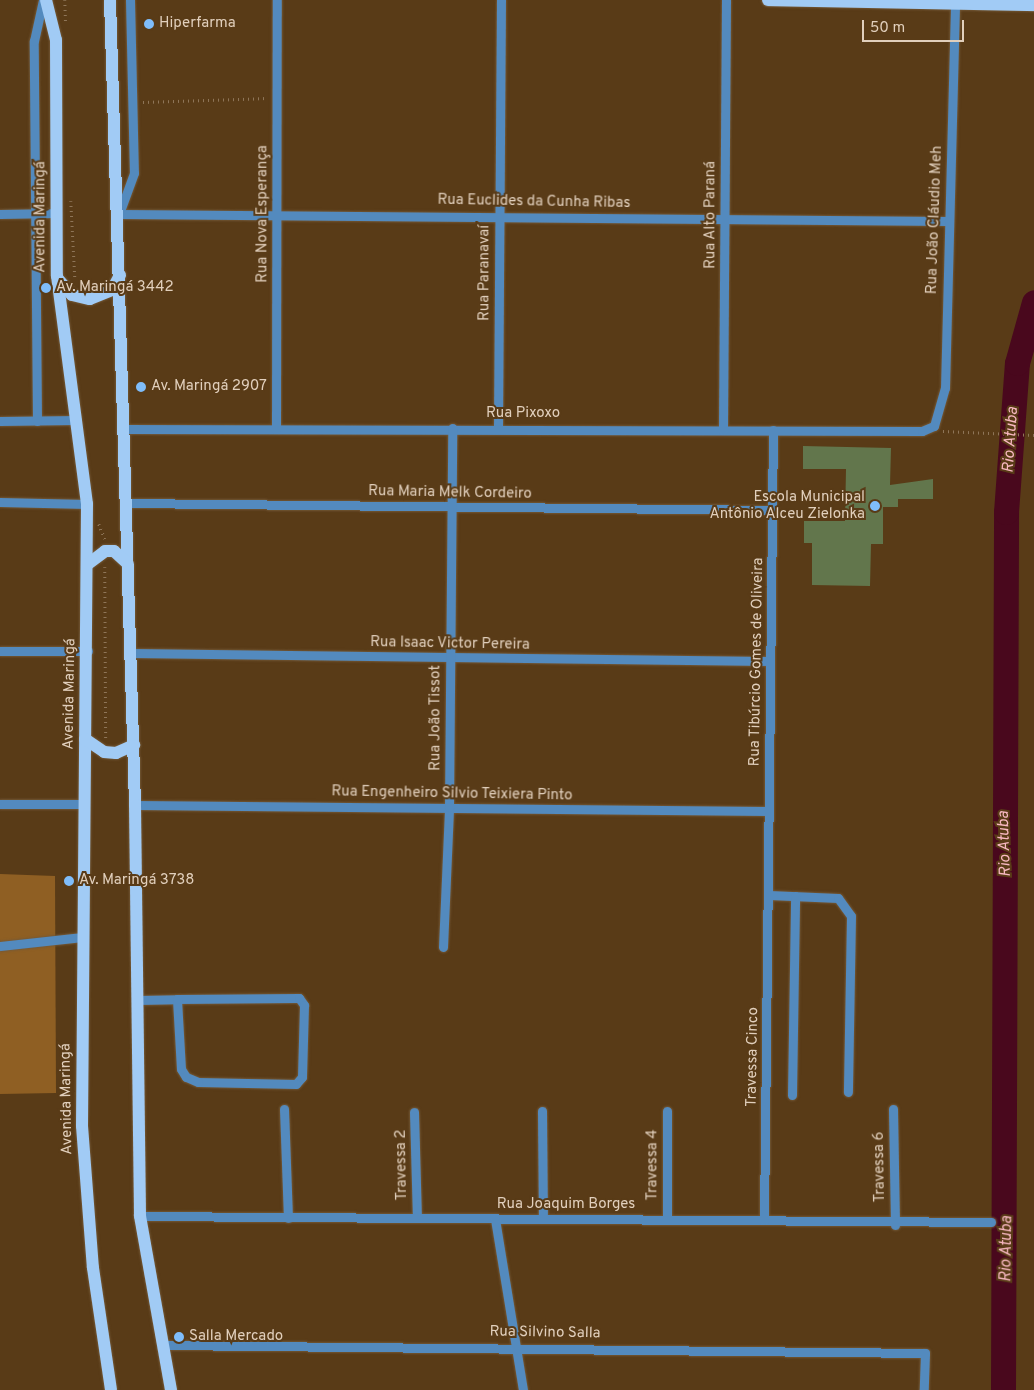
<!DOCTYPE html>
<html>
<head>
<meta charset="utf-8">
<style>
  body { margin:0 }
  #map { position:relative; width:1034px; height:1390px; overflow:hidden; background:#593b17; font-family:Overpass,sans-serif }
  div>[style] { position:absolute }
  .green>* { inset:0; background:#8f5f23 }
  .river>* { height:25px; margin:-12.5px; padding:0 12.5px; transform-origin:12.5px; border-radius:12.5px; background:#49081d }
  .building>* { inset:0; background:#62764c }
  .path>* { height:2.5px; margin-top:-1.25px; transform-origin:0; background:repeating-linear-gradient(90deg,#8e7558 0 1px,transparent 0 5px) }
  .roads { filter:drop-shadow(0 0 1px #745938) drop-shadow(0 0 1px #745938) }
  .minor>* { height:9px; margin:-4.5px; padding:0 4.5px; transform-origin:4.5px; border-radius:4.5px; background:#538abe }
  .major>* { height:12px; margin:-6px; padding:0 6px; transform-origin:6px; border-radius:6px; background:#a1cbf5 }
  .dots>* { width:14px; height:14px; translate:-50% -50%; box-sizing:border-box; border:2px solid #593b17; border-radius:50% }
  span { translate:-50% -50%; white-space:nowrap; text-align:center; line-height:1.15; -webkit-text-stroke:4px #593b17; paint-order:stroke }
  .poi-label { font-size:15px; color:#e1cfbc }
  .left { translate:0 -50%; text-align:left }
  .right { translate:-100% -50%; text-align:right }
  .street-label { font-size:15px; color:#e1cfbc }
  .water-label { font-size:16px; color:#f8b8c2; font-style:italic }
  .scale { position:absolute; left:862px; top:20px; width:102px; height:22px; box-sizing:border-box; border:2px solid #e1cfbc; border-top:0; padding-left:6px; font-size:15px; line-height:18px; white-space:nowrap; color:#e1cfbc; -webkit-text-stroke:4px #593b17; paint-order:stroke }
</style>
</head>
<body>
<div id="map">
  <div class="green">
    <i style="clip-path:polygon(0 874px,55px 876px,56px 1093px,0 1094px)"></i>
  </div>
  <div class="river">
    <i style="left:1003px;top:1390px;width:878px;rotate:-89.8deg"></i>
    <i style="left:1006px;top:512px;width:149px;rotate:-85.8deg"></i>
    <i style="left:1017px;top:363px;width:63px;rotate:-74.4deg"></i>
  </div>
  <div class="building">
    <i style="clip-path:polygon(803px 446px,891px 448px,890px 485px,933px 479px,933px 499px,898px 499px,898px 507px,883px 507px,883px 544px,871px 544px,870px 586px,812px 585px,812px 543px,804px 543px,804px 521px,845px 521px,846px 469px,803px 469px)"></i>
  </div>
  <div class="path">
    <i style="left:65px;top:0;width:23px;rotate:88deg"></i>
    <i style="left:143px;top:102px;width:124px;rotate:-1.8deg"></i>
    <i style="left:71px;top:201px;width:77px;rotate:87deg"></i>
    <i style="left:943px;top:431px;width:91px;rotate:2.5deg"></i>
    <i style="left:99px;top:524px;width:16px;rotate:68deg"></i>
    <i style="left:105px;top:567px;width:172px;rotate:89.7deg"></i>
  </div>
  <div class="roads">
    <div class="minor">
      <i style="left:130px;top:0;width:173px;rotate:88.7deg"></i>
      <i style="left:134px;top:173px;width:44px;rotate:110.1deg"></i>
      <i style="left:119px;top:214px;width:829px;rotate:0.48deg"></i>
      <i style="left:0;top:214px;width:57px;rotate:-1deg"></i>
      <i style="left:0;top:421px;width:77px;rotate:-0.7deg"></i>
      <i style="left:37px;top:421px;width:380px;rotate:-90.5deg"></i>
      <i style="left:34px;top:41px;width:42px;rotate:-77.6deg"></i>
      <i style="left:498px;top:427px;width:427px;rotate:-89.6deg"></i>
      <i style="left:124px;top:429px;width:798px;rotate:0.14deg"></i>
      <i style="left:922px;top:431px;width:13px;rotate:-23deg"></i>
      <i style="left:934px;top:426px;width:40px;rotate:-74deg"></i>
      <i style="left:945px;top:388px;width:388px;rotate:-88.5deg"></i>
      <i style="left:276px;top:429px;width:429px;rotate:-89.9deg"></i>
      <i style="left:723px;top:430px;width:430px;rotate:-89.6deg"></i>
      <i style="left:0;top:502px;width:87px;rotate:1.3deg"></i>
      <i style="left:127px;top:503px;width:647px;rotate:0.62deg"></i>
      <i style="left:0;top:651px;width:88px"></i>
      <i style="left:131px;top:653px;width:638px;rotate:0.72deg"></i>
      <i style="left:0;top:804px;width:83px"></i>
      <i style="left:135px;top:805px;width:633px;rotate:0.54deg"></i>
      <i style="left:769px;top:895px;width:69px;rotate:2.5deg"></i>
      <i style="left:838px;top:898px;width:22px;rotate:54deg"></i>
      <i style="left:851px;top:916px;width:176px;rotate:91deg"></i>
      <i style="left:0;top:946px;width:83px;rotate:-6.2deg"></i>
      <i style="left:443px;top:947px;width:140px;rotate:-87.5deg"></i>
      <i style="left:449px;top:807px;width:379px;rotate:-89.5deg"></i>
      <i style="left:138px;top:1000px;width:39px;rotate:-1deg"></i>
      <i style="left:177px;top:999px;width:122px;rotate:-0.5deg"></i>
      <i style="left:299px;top:998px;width:9px;rotate:54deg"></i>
      <i style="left:304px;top:1005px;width:72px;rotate:91.6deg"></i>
      <i style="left:302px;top:1077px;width:9px;rotate:131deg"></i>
      <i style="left:296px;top:1084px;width:98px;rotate:-178.8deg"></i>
      <i style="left:198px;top:1082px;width:13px;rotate:-157deg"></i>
      <i style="left:186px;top:1077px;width:9px;rotate:-122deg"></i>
      <i style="left:181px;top:1069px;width:70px;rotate:-93.3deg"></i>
      <i style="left:792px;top:1095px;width:199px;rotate:-89.1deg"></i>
      <i style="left:284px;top:1109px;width:109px;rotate:87.9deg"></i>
      <i style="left:893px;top:1109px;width:116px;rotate:89deg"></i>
      <i style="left:542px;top:1111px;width:108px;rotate:89.5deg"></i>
      <i style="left:414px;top:1112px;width:106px;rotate:88.4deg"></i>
      <i style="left:140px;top:1216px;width:851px;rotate:0.4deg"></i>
      <i style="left:495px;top:1219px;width:173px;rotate:80.7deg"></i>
      <i style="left:667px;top:1220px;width:109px;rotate:-90deg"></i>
      <i style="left:764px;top:1220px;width:790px;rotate:-89.35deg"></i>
      <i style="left:163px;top:1345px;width:762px;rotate:0.6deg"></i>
      <i style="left:925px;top:1353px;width:37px;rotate:92deg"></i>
    </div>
    <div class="major">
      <i style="left:46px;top:0;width:41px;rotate:76deg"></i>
      <i style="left:56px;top:40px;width:236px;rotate:89.8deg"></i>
      <i style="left:57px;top:276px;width:230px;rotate:82.5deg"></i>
      <i style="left:87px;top:504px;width:622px;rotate:90.46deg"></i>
      <i style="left:82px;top:1126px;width:142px;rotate:85.6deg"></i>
      <i style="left:93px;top:1268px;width:123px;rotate:81.6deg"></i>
      <i style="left:110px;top:0;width:805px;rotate:88.22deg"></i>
      <i style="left:135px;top:805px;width:411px;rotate:89.3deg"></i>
      <i style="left:140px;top:1216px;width:177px;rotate:79.9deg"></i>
      <i style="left:768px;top:0;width:266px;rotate:1.1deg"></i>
      <i style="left:58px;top:279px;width:21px;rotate:49deg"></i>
      <i style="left:72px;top:295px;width:18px;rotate:13deg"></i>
      <i style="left:90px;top:299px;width:24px;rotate:-22deg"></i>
      <i style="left:112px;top:290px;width:17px;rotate:-62deg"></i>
      <i style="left:88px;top:564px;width:21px;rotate:-37deg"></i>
      <i style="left:105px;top:551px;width:9px"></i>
      <i style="left:114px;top:551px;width:19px;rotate:43deg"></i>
      <i style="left:85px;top:739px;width:23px;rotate:34deg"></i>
      <i style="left:104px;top:752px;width:12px;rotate:5deg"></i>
      <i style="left:116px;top:753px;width:20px;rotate:-24deg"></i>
    </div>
  </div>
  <div class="dots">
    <i style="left:149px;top:24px;background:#7fbdfa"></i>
    <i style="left:46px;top:288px;background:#7fbdfa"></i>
    <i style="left:141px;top:387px;background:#7fbdfa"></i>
    <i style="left:875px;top:506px;background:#7fbdfa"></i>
    <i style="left:69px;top:881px;background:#7fbdfa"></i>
    <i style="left:179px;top:1337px;background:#7fbdfa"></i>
  </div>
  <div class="poi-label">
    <span class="left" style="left:159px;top:24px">Hiperfarma</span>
    <span class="left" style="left:56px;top:288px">Av. Maringá 3442</span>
    <span class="left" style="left:151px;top:387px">Av. Maringá 2907</span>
    <span class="right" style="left:865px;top:506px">Escola Municipal<br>Antônio Alceu Zielonka</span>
    <span class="left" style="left:79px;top:881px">Av. Maringá 3738</span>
    <span class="left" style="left:189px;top:1337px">Salla Mercado</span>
  </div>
  <div class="street-label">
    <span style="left:534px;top:202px;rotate:1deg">Rua Euclides da Cunha Ribas</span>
    <span style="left:263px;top:214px;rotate:-90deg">Rua Nova Esperança</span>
    <span style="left:711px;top:215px;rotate:-90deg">Rua Alto Paraná</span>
    <span style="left:41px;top:217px;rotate:-90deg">Avenida Maringá</span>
    <span style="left:935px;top:220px;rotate:-88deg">Rua João Cláudio Meh</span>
    <span style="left:485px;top:273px;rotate:-90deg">Rua Paranavaí</span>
    <span style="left:523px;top:414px">Rua Pixoxo</span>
    <span style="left:450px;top:493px;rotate:1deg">Rua Maria Melk Cordeiro</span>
    <span style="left:450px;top:644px;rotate:1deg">Rua Isaac Victor Pereira</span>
    <span style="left:757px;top:662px;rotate:-89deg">Rua Tibúrcio Gomes de Oliveira</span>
    <span style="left:70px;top:694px;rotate:-89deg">Avenida Maringá</span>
    <span style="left:436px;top:718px;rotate:-90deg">Rua João Tissot</span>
    <span style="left:452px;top:794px;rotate:1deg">Rua Engenheiro Silvio Teixiera Pinto</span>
    <span style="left:753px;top:1057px;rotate:-89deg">Travessa Cinco</span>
    <span style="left:67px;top:1099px;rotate:-91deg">Avenida Maringá</span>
    <span style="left:402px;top:1165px;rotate:-91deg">Travessa 2</span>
    <span style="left:653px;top:1165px;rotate:-90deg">Travessa 4</span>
    <span style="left:880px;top:1167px;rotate:-91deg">Travessa 6</span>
    <span style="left:566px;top:1205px">Rua Joaquim Borges</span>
    <span style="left:545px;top:1333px;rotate:1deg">Rua Silvino Salla</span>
  </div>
  <div class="water-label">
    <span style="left:1011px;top:440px;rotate:-86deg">Rio Atuba</span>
    <span style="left:1005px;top:844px;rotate:-92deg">Rio Atuba</span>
    <span style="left:1007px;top:1249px;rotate:-89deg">Rio Atuba</span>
  </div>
  <div class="scale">50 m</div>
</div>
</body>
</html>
